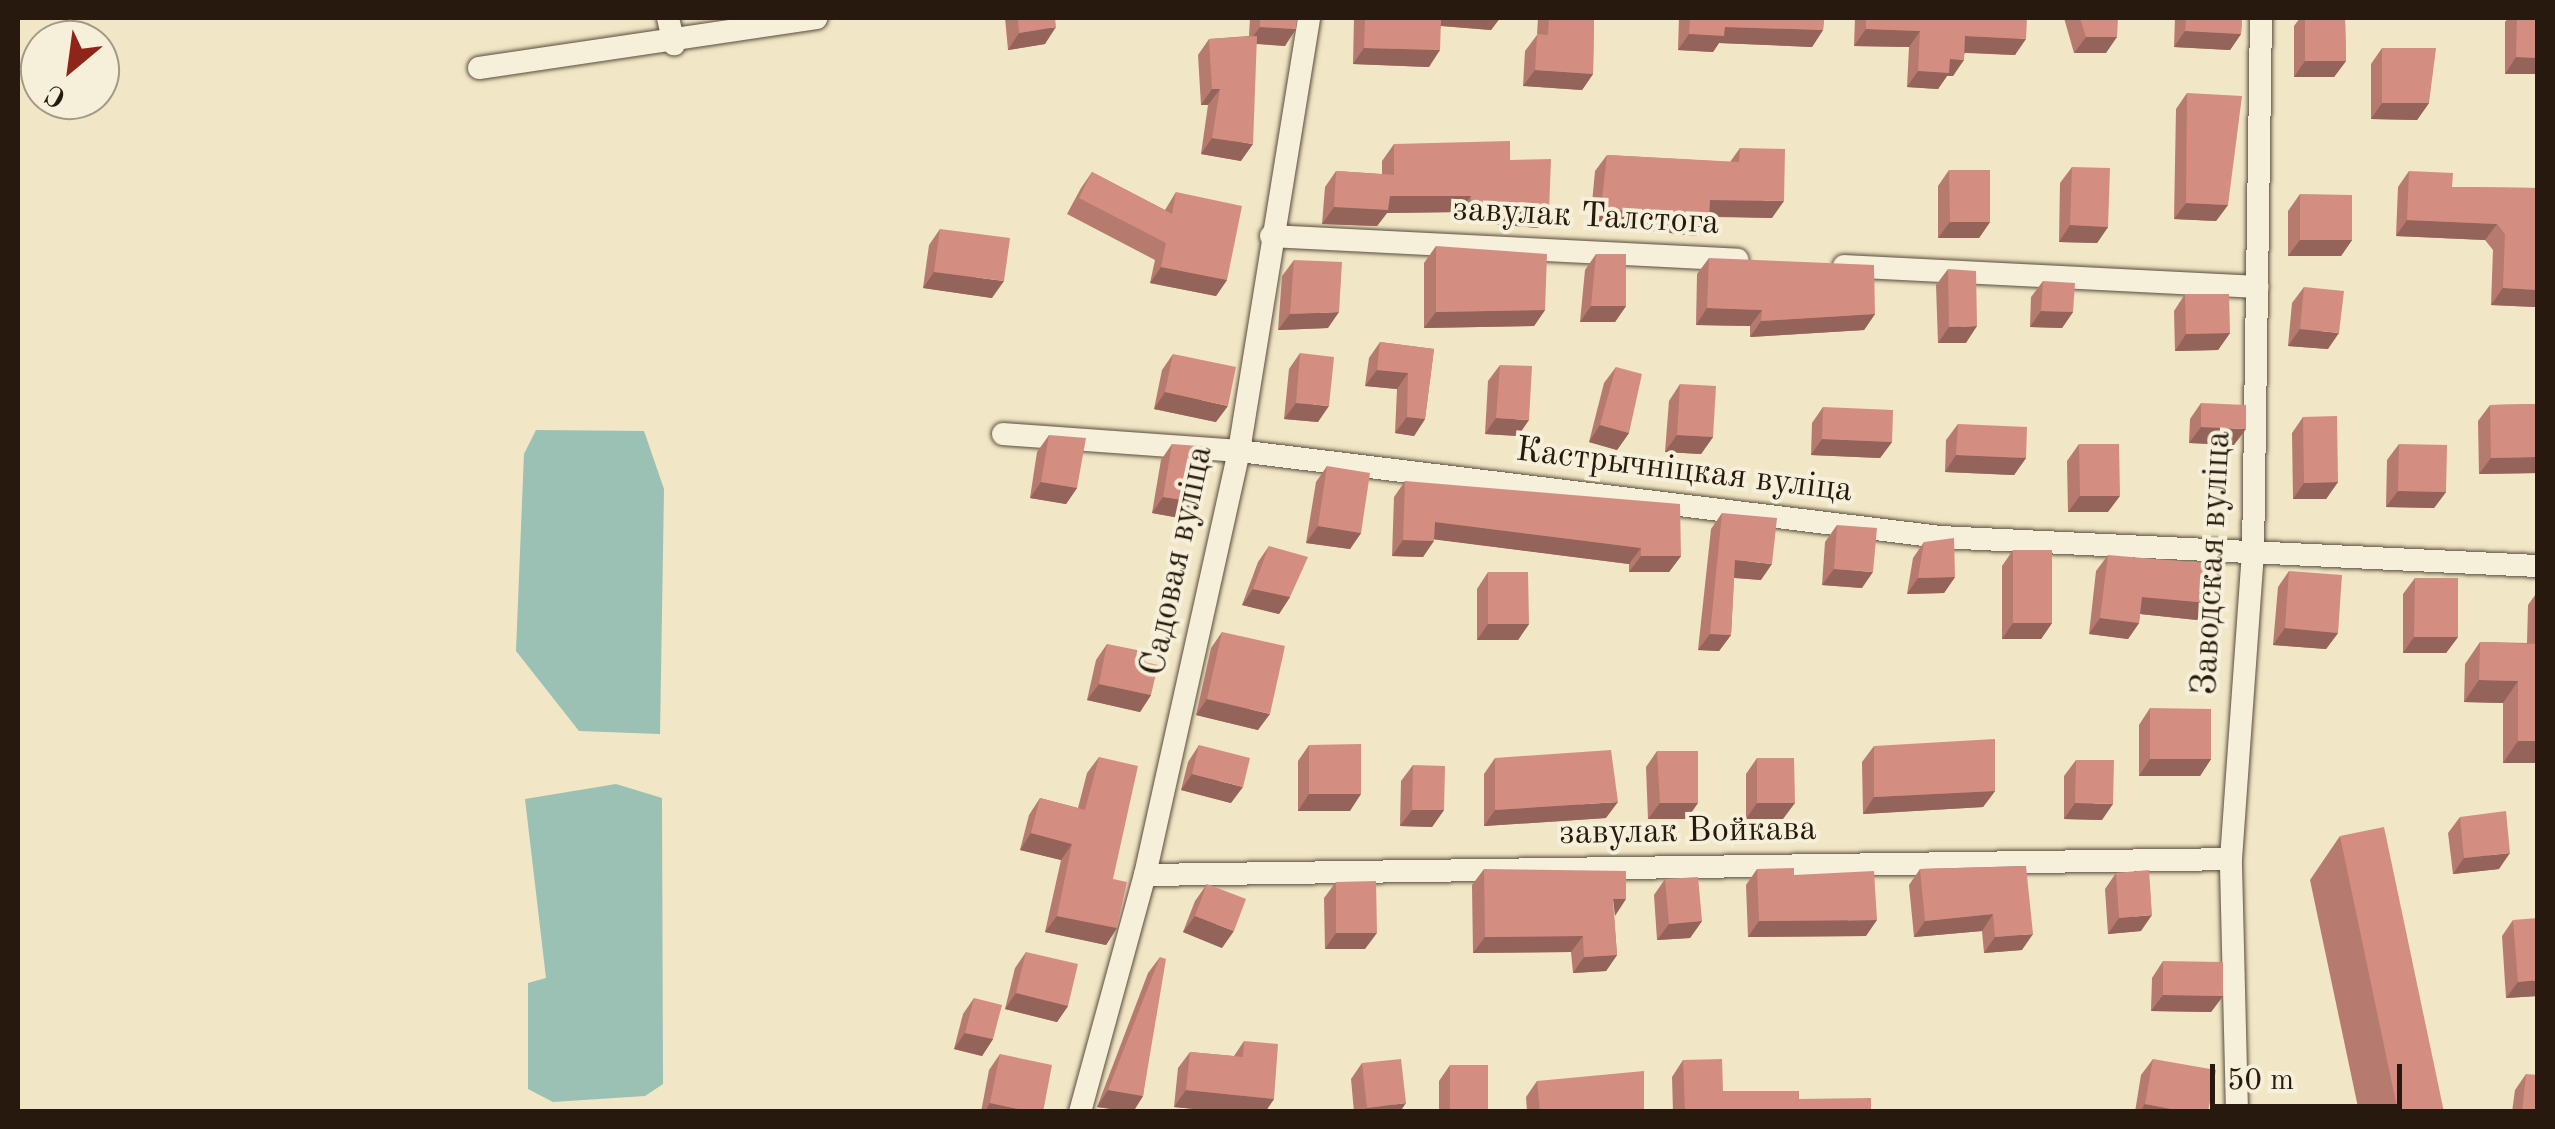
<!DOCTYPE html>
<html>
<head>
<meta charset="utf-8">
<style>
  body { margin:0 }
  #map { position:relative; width:2555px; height:1129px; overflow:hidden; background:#f1e6c5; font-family:"Old Standard TT",serif }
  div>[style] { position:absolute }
  .water>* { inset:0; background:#9bc0b4 }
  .roads { filter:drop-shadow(0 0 2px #5a4c3c) drop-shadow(0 0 2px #5a4c3c) }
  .street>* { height:22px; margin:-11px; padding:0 11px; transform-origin:11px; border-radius:11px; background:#f6efd9 }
  .wall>* { inset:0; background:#b67a6f }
  .shaded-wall>* { inset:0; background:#94635a }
  .building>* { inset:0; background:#d48e81 }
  span { translate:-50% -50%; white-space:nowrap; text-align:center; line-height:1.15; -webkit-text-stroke:8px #f6efd9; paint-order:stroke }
  .street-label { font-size:35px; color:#28190e }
  .frame { position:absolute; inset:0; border:20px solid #28190e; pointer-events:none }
  .north { position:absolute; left:20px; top:20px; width:100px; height:100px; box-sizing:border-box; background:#f6efd9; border:2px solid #a49988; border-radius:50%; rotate:209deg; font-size:28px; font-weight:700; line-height:40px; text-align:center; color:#28190e }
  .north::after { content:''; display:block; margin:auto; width:35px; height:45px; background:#8f2418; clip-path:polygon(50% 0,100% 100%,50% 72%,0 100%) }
  .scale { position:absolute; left:2210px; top:1064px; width:192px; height:45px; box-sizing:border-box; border:5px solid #28190e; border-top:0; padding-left:12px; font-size:30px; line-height:35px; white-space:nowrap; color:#28190e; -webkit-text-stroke:8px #f6efd9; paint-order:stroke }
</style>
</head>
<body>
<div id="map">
  <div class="water">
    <i style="clip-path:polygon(536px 430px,644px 431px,664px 489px,660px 734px,579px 731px,516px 651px,524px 454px)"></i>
    <i style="clip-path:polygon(616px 784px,662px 798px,663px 1084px,645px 1096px,553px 1102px,528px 1089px,528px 983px,546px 978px,525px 799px)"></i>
  </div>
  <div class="roads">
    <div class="street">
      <i style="left:668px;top:18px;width:27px;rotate:77deg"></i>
      <i style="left:479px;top:68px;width:341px;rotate:-8.4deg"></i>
      <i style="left:1271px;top:236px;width:467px;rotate:2.9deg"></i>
      <i style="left:1844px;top:266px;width:414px;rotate:2.9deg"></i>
      <i style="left:1003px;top:434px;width:237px;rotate:4.1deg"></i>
      <i style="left:1239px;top:451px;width:706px;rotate:6.99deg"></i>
      <i style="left:1940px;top:537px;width:599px;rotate:2.78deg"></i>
      <i style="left:1145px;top:875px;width:1086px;rotate:-0.84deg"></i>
      <i style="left:1080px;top:1112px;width:246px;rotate:-74.7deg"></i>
      <i style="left:1145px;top:875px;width:434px;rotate:-77.5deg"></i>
      <i style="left:1239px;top:451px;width:439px;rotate:-80.8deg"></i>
      <i style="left:2237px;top:1112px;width:253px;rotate:-91.4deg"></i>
      <i style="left:2231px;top:859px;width:305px;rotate:-85.9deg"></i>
      <i style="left:2253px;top:555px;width:537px;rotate:-89.15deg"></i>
    </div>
  </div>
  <div class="wall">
    <i style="clip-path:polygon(1005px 18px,1055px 18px,1045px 44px,1008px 50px)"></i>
    <i style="clip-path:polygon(1250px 18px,1297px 18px,1285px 46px,1256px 44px,1241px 161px,1201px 154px,1208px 105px,1201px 105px,1198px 55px,1209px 39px,1249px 36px)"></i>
    <i style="clip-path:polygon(1354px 18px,1500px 18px,1491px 30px,1441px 26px,1429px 67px,1353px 64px)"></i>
    <i style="clip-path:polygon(1538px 18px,1594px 18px,1593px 74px,1582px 90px,1523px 86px,1525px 51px,1537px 35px)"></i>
    <i style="clip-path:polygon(1679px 18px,1824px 18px,1823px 30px,1812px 47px,1719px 43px,1713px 52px,1678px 50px)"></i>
    <i style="clip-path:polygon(1855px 18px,2027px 18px,2015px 55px,1965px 53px,1953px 76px,1947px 76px,1938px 89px,1907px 87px,1909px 47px,1854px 46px)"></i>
    <i style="clip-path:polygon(2064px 18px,2118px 18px,2106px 53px,2074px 53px)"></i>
    <i style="clip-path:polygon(2175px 18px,2242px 18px,2241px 34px,2230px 50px,2174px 47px)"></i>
    <i style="clip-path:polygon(2300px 18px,2345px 18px,2346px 61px,2334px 77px,2294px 77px,2294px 26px)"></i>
    <i style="clip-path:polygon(2508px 18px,2538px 18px,2538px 74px,2505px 74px,2505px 22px)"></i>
    <i style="clip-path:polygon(2382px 48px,2429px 103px,2417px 120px,2371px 119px,2371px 64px)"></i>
    <i style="clip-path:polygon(2187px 93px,2228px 205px,2216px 221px,2174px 219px,2176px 109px)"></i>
    <i style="clip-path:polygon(1394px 144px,1510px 160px,1549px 211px,1538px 228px,1460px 221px,1460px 212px,1387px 213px,1377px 226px,1322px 224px,1325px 187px,1336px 171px,1382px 174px,1382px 161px)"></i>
    <i style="clip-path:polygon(1740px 148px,1772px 218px,1709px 217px,1709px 220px,1697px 236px,1590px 224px,1595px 171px,1607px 155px,1730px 162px)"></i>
    <i style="clip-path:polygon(2072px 167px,2108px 227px,2097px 243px,2059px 242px,2060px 183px)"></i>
    <i style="clip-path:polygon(1949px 170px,1990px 222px,1979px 238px,1938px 238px,1938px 186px)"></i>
    <i style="clip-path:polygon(2409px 171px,2452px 187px,2538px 188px,2538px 304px,2536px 307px,2491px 305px,2493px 250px,2485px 240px,2396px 236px,2398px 187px)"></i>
    <i style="clip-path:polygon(1092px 172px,1165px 210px,1176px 192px,1227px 280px,1216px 296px,1150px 283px,1155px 260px,1067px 214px,1081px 188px)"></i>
    <i style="clip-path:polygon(2300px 194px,2352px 240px,2341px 256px,2288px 256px,2288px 211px)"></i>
    <i style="clip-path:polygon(940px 229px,992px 298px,923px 288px,929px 245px)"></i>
    <i style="clip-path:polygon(1436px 246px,1545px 310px,1534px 326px,1424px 328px,1424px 263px)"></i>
    <i style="clip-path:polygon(1596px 254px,1626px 306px,1615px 322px,1580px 322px,1585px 270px)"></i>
    <i style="clip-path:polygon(1709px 258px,1875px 314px,1864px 330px,1750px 337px,1750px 326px,1696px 325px,1697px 274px)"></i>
    <i style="clip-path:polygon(1294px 260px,1328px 328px,1278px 330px,1282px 276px)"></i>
    <i style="clip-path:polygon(1948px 269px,1966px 343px,1938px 343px,1936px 285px)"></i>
    <i style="clip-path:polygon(2043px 281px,2073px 312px,2062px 328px,2030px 327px,2031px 297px)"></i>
    <i style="clip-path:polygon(2304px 287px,2328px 349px,2288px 346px,2292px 303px)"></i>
    <i style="clip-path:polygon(2185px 294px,2230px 333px,2218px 350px,2175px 351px,2174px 311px)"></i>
    <i style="clip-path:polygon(1380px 342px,1434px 349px,1425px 419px,1414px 436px,1395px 433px,1397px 389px,1365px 386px,1369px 358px)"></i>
    <i style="clip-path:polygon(1300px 353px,1318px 422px,1284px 419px,1289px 369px)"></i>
    <i style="clip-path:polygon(1173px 354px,1216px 422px,1154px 409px,1162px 370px)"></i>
    <i style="clip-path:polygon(1500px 365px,1518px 436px,1485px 434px,1488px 381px)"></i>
    <i style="clip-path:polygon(1616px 367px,1629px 433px,1617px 450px,1589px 442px,1604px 383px)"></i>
    <i style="clip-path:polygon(1680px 384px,1713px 437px,1701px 454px,1665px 452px,1669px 401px)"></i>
    <i style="clip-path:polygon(2201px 403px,2234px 445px,2189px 443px,2190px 419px)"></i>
    <i style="clip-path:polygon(2538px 404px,2538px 473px,2479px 474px,2478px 421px,2490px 405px)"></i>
    <i style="clip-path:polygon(1823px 407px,1892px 442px,1880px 458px,1811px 455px,1812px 423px)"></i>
    <i style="clip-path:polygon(2303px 417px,2338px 482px,2326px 499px,2293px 499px,2292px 433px)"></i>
    <i style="clip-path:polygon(1958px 424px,2026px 458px,2014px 475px,1945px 472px,1946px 440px)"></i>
    <i style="clip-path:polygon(1049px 435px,1077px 488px,1066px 504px,1030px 498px,1037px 452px)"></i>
    <i style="clip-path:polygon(1172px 444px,1191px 520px,1152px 513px,1161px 460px)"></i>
    <i style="clip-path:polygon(2079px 444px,2108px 512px,2068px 512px,2067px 461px)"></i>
    <i style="clip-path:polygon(2399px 444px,2446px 492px,2434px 508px,2386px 507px,2387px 460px)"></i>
    <i style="clip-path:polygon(1327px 466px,1361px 533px,1350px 549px,1306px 543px,1316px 482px)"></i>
    <i style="clip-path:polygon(1405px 481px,1681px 556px,1669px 572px,1629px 572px,1629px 564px,1434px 539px,1423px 557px,1392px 556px,1394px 497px)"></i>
    <i style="clip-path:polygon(1722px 513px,1761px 580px,1734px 578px,1731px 635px,1719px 651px,1698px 650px,1711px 529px)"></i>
    <i style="clip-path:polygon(1837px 525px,1862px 588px,1822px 585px,1825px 542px)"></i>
    <i style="clip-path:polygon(1924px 542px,1955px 577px,1944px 593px,1907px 594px,1913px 558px)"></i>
    <i style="clip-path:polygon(1269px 546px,1290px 597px,1279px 614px,1242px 605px,1258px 562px)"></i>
    <i style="clip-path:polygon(2013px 550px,2052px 623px,2041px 639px,2002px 639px,2002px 566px)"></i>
    <i style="clip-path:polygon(2108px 555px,2209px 603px,2197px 620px,2140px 614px,2139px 623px,2128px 639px,2089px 634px,2096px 571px)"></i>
    <i style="clip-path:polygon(2289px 571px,2338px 633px,2326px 649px,2273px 645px,2278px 587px)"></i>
    <i style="clip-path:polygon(1488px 572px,1529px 624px,1518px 640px,1477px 640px,1477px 589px)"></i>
    <i style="clip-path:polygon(2415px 578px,2458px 637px,2446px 653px,2403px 653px,2403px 594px)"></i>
    <i style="clip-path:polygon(2538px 591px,2538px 763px,2503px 763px,2503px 703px,2464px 702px,2465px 664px,2480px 642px,2527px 643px,2528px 605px)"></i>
    <i style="clip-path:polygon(1222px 632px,1258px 730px,1196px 715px,1211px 648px)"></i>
    <i style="clip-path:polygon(1107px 644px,1145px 662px,1151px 695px,1140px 712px,1087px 700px,1096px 660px)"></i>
    <i style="clip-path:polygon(2150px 708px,2211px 759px,2200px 776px,2139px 776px,2139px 725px)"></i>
    <i style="clip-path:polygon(1199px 745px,1231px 803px,1181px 790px,1188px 762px)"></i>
    <i style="clip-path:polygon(1309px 745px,1350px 811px,1298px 811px,1298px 761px)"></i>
    <i style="clip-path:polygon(1874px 746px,1995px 791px,1983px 807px,1863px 814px,1862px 762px)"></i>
    <i style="clip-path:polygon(1657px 751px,1687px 819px,1648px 819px,1646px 767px)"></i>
    <i style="clip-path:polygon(1099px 757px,1113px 879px,1117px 928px,1106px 945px,1045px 932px,1061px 860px,1020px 850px,1029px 815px,1040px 798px,1078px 808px,1087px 773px)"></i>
    <i style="clip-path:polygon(1495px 758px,1606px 818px,1484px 826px,1484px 774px)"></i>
    <i style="clip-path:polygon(1757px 758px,1783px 819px,1746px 819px,1746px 774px)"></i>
    <i style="clip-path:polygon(2076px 760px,2102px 820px,2064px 819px,2064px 776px)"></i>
    <i style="clip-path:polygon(1413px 765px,1444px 810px,1432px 827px,1400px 826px,1401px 781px)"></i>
    <i style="clip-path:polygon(2460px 817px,2499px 869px,2453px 874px,2448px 833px)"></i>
    <i style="clip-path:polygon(2340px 836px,2444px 1112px,2359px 1112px,2310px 880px)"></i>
    <i style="clip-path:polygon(2026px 866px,2022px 950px,1984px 953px,1982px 931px,1914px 937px,1909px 885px,1920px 869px)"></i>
    <i style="clip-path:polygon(1484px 869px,1614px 916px,1617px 955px,1606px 971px,1573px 973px,1571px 952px,1473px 953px,1472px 885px)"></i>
    <i style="clip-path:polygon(1757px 869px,1794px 875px,1866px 936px,1748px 937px,1746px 885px)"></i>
    <i style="clip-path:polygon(2116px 873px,2141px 931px,2108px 934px,2105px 889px)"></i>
    <i style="clip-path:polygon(1665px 879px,1702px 921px,1690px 938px,1657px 940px,1654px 895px)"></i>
    <i style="clip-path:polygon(1336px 882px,1365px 949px,1325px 949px,1324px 898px)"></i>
    <i style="clip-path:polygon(1207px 884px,1222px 948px,1183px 932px,1195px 901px)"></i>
    <i style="clip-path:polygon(2513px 920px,2538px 996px,2506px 998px,2502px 936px)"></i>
    <i style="clip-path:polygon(1026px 952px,1068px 1006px,1057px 1022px,1005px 1009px,1015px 968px)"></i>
    <i style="clip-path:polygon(1160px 957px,1143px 1096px,1133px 1112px,1097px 1107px,1148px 973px)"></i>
    <i style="clip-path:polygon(2163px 961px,2223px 996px,2211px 1012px,2151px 1011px,2152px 978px)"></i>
    <i style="clip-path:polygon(974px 998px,993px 1039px,982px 1056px,954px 1049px,963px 1014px)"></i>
    <i style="clip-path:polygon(1244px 1041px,1274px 1099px,1265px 1112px,1225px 1112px,1174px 1107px,1178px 1068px,1190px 1052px,1234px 1056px)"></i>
    <i style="clip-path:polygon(1000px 1054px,1043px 1112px,981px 1112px,989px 1070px)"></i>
    <i style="clip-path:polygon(2153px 1059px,2208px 1112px,2135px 1112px,2141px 1075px)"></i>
    <i style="clip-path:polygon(1683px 1060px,1723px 1091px,1799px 1099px,1871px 1112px,1673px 1112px,1672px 1077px)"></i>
    <i style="clip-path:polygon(1362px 1063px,1400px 1112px,1354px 1112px,1351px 1079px)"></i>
    <i style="clip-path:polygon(1450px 1065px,1488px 1112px,1439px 1112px,1439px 1081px)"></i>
    <i style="clip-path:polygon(2526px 1074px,2538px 1112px,2512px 1112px,2515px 1090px)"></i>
    <i style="clip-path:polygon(1537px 1081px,1644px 1112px,1527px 1112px,1526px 1097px)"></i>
  </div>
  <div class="shaded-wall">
    <i style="clip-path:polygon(1435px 18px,1500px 18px,1491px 30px,1430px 25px)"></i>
    <i style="clip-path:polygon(1056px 27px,1045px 44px,1008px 50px,1019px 33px)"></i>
    <i style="clip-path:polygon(1260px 27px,1296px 29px,1285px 46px,1248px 43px)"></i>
    <i style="clip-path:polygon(1725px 27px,1823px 30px,1812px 47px,1719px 43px,1713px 52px,1678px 50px,1689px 34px)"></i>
    <i style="clip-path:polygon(1866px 29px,1920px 31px,1909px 47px,1854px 46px)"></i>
    <i style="clip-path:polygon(2185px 31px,2241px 34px,2230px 50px,2174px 47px)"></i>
    <i style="clip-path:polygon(1965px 36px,2026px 39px,2015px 55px,1954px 52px)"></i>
    <i style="clip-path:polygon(2086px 37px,2117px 37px,2106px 53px,2074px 53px)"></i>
    <i style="clip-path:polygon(1364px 48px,1440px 50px,1429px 67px,1353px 64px)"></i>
    <i style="clip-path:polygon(2516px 57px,2538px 58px,2538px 74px,2505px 74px)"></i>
    <i style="clip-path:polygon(1950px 59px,1964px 60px,1953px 76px,1947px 76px,1938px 89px,1907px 87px,1918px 71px)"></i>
    <i style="clip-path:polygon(2305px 61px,2346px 61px,2334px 77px,2294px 77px)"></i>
    <i style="clip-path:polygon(1535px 70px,1593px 74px,1582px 90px,1523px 86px)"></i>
    <i style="clip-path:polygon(1212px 89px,1220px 89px,1208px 105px,1201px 105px)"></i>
    <i style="clip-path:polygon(2382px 103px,2429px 103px,2417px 120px,2371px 119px)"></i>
    <i style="clip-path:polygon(1212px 138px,1253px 144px,1241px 161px,1201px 154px)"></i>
    <i style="clip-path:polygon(1390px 196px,1471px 196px,1460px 212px,1387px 213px,1377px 226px,1322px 224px,1334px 207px)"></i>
    <i style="clip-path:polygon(1710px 200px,1784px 201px,1772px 218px,1699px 216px)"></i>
    <i style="clip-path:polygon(2186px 203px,2228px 205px,2216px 221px,2174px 219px)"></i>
    <i style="clip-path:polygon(1471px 205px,1549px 211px,1538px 228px,1460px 221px)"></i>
    <i style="clip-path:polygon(1601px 208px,1709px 220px,1697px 236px,1590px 224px)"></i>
    <i style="clip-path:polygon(2407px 220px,2497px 224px,2485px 240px,2396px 236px)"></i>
    <i style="clip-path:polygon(1950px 222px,1990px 222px,1979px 238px,1938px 238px)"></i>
    <i style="clip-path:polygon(2070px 225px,2108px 227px,2097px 243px,2059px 242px)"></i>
    <i style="clip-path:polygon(2300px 240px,2352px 240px,2341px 256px,2288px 256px)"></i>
    <i style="clip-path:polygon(1161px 267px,1227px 280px,1216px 296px,1150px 283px)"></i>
    <i style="clip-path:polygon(934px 272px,1004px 281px,992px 298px,923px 288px)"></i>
    <i style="clip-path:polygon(2503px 288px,2538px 290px,2538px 304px,2536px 307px,2491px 305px)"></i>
    <i style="clip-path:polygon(1591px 306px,1626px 306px,1615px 322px,1580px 322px)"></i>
    <i style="clip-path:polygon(1707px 308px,1762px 310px,1750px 326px,1696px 325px)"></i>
    <i style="clip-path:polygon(1545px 310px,1534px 326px,1424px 328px,1436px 312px)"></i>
    <i style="clip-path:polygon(2041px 311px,2073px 312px,2062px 328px,2030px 327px)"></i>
    <i style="clip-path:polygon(1339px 312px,1328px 328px,1278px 330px,1290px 314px)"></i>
    <i style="clip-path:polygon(1875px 314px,1864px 330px,1750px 337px,1761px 321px)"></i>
    <i style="clip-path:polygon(1977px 326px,1966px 343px,1938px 343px,1949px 327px)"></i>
    <i style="clip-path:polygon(2300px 329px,2339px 333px,2328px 349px,2288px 346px)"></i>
    <i style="clip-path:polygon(2230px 333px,2218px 350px,2175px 351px,2186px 334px)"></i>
    <i style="clip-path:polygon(1377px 370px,1408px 373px,1397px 389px,1365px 386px)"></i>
    <i style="clip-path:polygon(1165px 392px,1228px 406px,1216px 422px,1154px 409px)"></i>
    <i style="clip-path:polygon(1296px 403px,1329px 406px,1318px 422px,1284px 419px)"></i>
    <i style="clip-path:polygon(1407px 417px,1425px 419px,1414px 436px,1395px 433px)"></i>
    <i style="clip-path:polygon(1496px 418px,1529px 420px,1518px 436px,1485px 434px)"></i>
    <i style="clip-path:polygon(1600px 425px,1629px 433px,1617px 450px,1589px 442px)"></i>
    <i style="clip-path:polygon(2201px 427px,2246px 429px,2234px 445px,2189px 443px)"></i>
    <i style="clip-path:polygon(1677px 435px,1713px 437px,1701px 454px,1665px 452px)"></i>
    <i style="clip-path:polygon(1822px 439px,1892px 442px,1880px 458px,1811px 455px)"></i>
    <i style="clip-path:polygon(1956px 455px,2026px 458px,2014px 475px,1945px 472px)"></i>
    <i style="clip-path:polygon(2538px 457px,2538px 473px,2479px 474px,2491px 458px)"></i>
    <i style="clip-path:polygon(1041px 482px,1077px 488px,1066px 504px,1030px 498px)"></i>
    <i style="clip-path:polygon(2338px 482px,2326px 499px,2293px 499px,2304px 483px)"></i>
    <i style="clip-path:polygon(2398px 491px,2446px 492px,2434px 508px,2386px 507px)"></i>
    <i style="clip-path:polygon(2080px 496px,2120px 496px,2108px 512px,2068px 512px)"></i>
    <i style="clip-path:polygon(1163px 497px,1202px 503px,1191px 520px,1152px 513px)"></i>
    <i style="clip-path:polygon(1435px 522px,1641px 548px,1629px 564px,1423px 538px)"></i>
    <i style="clip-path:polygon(1318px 526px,1361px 533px,1350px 549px,1306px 543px)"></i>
    <i style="clip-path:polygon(1403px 540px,1434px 541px,1423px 557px,1392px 556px)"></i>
    <i style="clip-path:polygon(1641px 556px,1681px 556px,1669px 572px,1629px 572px)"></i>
    <i style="clip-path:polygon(1735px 560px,1772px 564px,1761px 580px,1724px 577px)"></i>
    <i style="clip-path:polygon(1834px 569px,1873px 572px,1862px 588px,1822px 585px)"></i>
    <i style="clip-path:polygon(1955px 577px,1944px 593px,1907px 594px,1918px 578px)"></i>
    <i style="clip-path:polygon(1253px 589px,1290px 597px,1279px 614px,1242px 605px)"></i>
    <i style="clip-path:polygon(2142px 597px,2209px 603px,2197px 620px,2131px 613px)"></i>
    <i style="clip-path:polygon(2100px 618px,2139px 623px,2128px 639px,2089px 634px)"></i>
    <i style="clip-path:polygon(2013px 623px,2052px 623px,2041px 639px,2002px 639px)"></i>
    <i style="clip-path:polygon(1488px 624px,1529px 624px,1518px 640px,1477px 640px)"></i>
    <i style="clip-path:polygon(2285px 628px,2338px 633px,2326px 649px,2273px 645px)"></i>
    <i style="clip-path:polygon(1710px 634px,1731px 635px,1719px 651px,1698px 650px)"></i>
    <i style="clip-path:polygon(2414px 637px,2458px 637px,2446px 653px,2403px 653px)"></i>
    <i style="clip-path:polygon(2479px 680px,2518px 681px,2503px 703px,2464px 702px)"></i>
    <i style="clip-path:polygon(1099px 684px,1151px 695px,1140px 712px,1087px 700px)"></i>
    <i style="clip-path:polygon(1207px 699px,1270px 714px,1258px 730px,1196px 715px)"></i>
    <i style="clip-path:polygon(2518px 741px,2538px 741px,2538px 763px,2503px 763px)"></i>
    <i style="clip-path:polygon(2150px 759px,2211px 759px,2200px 776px,2139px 776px)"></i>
    <i style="clip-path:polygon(1192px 774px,1243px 787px,1231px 803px,1181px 790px)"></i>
    <i style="clip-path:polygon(1995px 791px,1983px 807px,1863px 814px,1874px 797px)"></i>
    <i style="clip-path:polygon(1309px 794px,1361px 794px,1350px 811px,1298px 811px)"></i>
    <i style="clip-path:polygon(1618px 802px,1606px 818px,1484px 826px,1495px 810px)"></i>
    <i style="clip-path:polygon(1660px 803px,1698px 803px,1687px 819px,1648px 819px)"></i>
    <i style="clip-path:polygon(1757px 803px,1795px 803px,1783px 819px,1746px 819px)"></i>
    <i style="clip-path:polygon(2075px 803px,2113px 804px,2102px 820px,2064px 819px)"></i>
    <i style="clip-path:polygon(1412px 810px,1444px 810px,1432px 827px,1400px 826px)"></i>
    <i style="clip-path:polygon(1031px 833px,1072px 844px,1061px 860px,1020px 850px)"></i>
    <i style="clip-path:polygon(2510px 853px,2499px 869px,2453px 874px,2464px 858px)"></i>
    <i style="clip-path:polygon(1613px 899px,1626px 899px,1615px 916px)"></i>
    <i style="clip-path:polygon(1993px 914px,1982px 931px,1914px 937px,1925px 921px)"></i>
    <i style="clip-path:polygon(2152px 915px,2141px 931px,2108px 934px,2119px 918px)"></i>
    <i style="clip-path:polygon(1057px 916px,1117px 928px,1106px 945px,1045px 932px)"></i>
    <i style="clip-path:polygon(1195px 916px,1234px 931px,1222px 948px,1183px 932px)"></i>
    <i style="clip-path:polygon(1877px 920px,1866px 936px,1748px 937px,1759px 921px)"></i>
    <i style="clip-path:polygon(1702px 921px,1690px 938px,1657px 940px,1669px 924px)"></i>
    <i style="clip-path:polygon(1336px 933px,1377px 933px,1365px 949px,1325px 949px)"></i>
    <i style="clip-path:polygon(2033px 934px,2022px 950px,1984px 953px,1995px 937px)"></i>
    <i style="clip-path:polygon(1583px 936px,1571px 952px,1473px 953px,1485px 937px)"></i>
    <i style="clip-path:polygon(1617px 955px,1606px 971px,1573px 973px,1584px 957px)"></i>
    <i style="clip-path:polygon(2538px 980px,2538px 996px,2506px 998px,2518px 982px)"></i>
    <i style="clip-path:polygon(1016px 993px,1068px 1006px,1057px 1022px,1005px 1009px)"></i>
    <i style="clip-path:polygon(2163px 995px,2223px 996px,2211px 1012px,2151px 1011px)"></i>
    <i style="clip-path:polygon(965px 1033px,993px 1039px,982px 1056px,954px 1049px)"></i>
    <i style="clip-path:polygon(1108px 1090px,1143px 1096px,1133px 1112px,1097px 1107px)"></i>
    <i style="clip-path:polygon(1186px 1090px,1274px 1099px,1265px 1112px,1225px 1112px,1174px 1107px)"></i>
    <i style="clip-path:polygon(990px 1103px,1032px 1112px,985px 1112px)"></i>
    <i style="clip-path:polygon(1406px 1103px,1400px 1112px,1365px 1112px,1367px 1108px)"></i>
    <i style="clip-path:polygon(2145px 1104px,2187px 1112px,2140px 1112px)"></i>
  </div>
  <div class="building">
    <i style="clip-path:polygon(1018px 18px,1055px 18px,1056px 27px,1019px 33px)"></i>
    <i style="clip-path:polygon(1260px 18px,1297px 18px,1296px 29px,1260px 27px)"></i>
    <i style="clip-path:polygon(1365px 18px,1441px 18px,1440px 50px,1364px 48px)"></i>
    <i style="clip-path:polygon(1549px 18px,1594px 18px,1593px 74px,1535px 70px,1537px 34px,1548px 35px)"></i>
    <i style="clip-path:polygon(1690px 18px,1824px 18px,1823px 30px,1725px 27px,1724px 36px,1689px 34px)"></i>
    <i style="clip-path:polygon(1866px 18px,2027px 18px,2026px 39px,1965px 36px,1964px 60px,1950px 59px,1949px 73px,1918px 71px,1920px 31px,1866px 29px)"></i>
    <i style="clip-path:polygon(2080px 18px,2118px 18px,2117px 37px,2086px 37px)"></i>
    <i style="clip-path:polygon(2186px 18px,2242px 18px,2241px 34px,2185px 31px)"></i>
    <i style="clip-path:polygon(2305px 18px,2345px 18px,2346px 61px,2305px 61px)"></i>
    <i style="clip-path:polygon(2517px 18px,2538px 18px,2538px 58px,2516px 57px)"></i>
    <i style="clip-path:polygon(1257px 36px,1253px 144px,1212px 138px,1220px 89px,1212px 89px,1209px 39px)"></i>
    <i style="clip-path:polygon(2382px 48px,2436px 48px,2429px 103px,2382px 103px)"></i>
    <i style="clip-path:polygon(2187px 93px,2242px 96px,2228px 205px,2186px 203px)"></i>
    <i style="clip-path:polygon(1510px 141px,1510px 160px,1551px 159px,1549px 211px,1471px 205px,1471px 196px,1390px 196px,1388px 210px,1334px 207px,1336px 171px,1394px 175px,1394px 144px)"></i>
    <i style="clip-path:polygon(1740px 148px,1785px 149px,1784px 201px,1710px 200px,1709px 220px,1601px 208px,1607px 155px,1739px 162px)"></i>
    <i style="clip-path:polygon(2072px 167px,2110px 168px,2108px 227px,2070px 225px)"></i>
    <i style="clip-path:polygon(1949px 170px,1990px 170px,1990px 222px,1950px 222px)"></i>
    <i style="clip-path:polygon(2409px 171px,2453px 173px,2452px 187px,2538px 188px,2538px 290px,2503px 288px,2505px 234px,2497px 224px,2407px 220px)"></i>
    <i style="clip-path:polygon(1092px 172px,1172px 214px,1176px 192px,1242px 206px,1227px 280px,1161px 267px,1166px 243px,1079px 198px)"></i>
    <i style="clip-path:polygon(2300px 194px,2352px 195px,2352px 240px,2300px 240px)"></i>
    <i style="clip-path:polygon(940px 229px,1010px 238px,1004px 281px,934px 272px)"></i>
    <i style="clip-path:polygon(1436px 246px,1547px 254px,1545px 310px,1436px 312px)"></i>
    <i style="clip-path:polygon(1596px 254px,1626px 254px,1626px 306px,1591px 306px)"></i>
    <i style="clip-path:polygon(1709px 258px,1874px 265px,1875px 314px,1761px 321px,1762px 310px,1707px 308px)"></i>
    <i style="clip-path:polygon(1294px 260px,1342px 262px,1339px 312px,1290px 314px)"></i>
    <i style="clip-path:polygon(1948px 269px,1976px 271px,1977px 326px,1949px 327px)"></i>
    <i style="clip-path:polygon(2043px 281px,2075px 283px,2073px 312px,2041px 311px)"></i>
    <i style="clip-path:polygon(2304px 287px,2344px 291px,2339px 333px,2300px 329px)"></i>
    <i style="clip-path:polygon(2185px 294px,2229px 294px,2230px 333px,2186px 334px)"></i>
    <i style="clip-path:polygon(1380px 342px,1434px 349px,1425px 419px,1407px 417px,1408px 373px,1377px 370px)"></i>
    <i style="clip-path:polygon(1300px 353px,1334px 357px,1329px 406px,1296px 403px)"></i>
    <i style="clip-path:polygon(1173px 354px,1236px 367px,1228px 406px,1165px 392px)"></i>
    <i style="clip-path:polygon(1500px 365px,1532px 366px,1529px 420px,1496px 418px)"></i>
    <i style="clip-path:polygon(1616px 367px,1642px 374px,1629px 433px,1600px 425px)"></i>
    <i style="clip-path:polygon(1680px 384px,1716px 386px,1713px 437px,1677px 435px)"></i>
    <i style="clip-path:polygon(2201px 403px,2246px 405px,2246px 429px,2201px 427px)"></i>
    <i style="clip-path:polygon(2538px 404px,2538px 457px,2491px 458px,2490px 405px)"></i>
    <i style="clip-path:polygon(1823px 407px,1893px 410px,1892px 442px,1822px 439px)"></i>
    <i style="clip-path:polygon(2337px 416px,2338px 482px,2304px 483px,2303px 417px)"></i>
    <i style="clip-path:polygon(1958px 424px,2027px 427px,2026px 458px,1956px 455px)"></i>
    <i style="clip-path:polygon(1049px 435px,1086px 438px,1077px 488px,1041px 482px)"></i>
    <i style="clip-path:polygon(1172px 444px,1212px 447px,1202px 503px,1163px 497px)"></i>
    <i style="clip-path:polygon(2079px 444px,2119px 444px,2120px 496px,2080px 496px)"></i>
    <i style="clip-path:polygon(2399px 444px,2447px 445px,2446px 492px,2398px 491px)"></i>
    <i style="clip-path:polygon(1327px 466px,1370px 473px,1361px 533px,1318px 526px)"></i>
    <i style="clip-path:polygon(1405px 481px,1680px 504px,1681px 556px,1641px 556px,1641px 548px,1435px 522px,1434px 541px,1403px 540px)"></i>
    <i style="clip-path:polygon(1722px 513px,1777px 518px,1772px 564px,1735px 560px,1731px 635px,1710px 634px)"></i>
    <i style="clip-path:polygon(1837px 525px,1877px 528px,1873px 572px,1834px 569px)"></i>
    <i style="clip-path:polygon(1954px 538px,1955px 577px,1918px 578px,1924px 542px)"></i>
    <i style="clip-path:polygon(1269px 546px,1308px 557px,1290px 597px,1253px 589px)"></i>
    <i style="clip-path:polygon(2013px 550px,2052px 550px,2052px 623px,2013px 623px)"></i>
    <i style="clip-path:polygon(2108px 555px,2212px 564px,2209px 603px,2142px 597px,2139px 623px,2100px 618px)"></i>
    <i style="clip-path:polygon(2289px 571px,2342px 575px,2338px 633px,2285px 628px)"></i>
    <i style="clip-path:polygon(1488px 572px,1528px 572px,1529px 624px,1488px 624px)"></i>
    <i style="clip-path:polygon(2415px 578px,2458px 578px,2458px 637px,2414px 637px)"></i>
    <i style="clip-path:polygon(1222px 632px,1285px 646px,1270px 714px,1207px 699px)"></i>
    <i style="clip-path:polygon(2480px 642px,2538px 644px,2538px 741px,2518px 741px,2518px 681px,2479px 680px)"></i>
    <i style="clip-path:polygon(1107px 644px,1147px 652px,1145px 662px,1158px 665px,1151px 695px,1099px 684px)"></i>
    <i style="clip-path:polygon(2150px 708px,2211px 709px,2211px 759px,2150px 759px)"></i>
    <i style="clip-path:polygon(1995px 739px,1995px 791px,1874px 797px,1874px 746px)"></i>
    <i style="clip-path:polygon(1361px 744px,1361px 794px,1309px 794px,1309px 745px)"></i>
    <i style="clip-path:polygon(1199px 745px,1250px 758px,1243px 787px,1192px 774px)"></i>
    <i style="clip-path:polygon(1611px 750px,1618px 802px,1495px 810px,1495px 758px)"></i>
    <i style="clip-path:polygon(1657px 751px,1698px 751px,1698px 803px,1660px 803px)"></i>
    <i style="clip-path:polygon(1099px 757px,1138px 766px,1113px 879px,1127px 882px,1117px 928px,1057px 916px,1072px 844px,1031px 833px,1040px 798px,1085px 810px)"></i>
    <i style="clip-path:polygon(1757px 758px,1794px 758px,1795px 803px,1757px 803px)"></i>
    <i style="clip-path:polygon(2076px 760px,2114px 760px,2113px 804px,2075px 803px)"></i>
    <i style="clip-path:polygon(1413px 765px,1445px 766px,1444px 810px,1412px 810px)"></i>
    <i style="clip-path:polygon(2506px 811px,2510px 853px,2464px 858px,2460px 817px)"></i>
    <i style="clip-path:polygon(2384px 827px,2444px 1112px,2398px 1112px,2340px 836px)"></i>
    <i style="clip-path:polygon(2026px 866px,2033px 934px,1995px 937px,1993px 914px,1925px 921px,1920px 869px)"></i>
    <i style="clip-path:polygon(1794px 868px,1794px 875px,1874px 871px,1877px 920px,1759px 921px,1757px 869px)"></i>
    <i style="clip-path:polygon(1484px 869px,1626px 871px,1626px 899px,1613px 899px,1617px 955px,1584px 957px,1583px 936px,1485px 937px)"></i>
    <i style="clip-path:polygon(2149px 870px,2152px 915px,2119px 918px,2116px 873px)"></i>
    <i style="clip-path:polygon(1698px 877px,1702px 921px,1669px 924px,1665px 879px)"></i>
    <i style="clip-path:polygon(1376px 881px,1377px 933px,1336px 933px,1336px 882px)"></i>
    <i style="clip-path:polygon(1207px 884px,1246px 899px,1234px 931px,1195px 916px)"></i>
    <i style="clip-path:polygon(2538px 918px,2538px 980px,2518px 982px,2513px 920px)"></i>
    <i style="clip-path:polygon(1026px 952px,1078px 964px,1068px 1006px,1016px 993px)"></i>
    <i style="clip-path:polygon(1160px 957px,1166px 959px,1143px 1096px,1108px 1090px)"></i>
    <i style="clip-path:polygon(2163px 961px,2223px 962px,2223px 996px,2163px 995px)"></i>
    <i style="clip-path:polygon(974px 998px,1002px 1005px,993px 1039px,965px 1033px)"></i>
    <i style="clip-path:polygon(1244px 1041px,1278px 1044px,1274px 1099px,1186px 1090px,1190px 1052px,1243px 1057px)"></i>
    <i style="clip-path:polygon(1000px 1054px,1052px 1065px,1043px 1112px,1032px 1112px,990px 1103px)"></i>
    <i style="clip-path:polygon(1401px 1059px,1406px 1103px,1367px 1108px,1362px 1063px)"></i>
    <i style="clip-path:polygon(1722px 1059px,1723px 1091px,1799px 1091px,1799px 1099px,1871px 1098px,1871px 1112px,1685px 1112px,1683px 1060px)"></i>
    <i style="clip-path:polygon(2153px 1059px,2216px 1070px,2208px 1112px,2187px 1112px,2145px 1104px)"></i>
    <i style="clip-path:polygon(1450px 1065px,1488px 1065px,1488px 1112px,1450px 1112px)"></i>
    <i style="clip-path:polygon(1644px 1071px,1644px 1112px,1540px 1112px,1537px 1081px)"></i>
    <i style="clip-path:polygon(2526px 1074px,2538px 1075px,2538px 1112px,2522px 1112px)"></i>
    <i style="clip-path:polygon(1914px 1109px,1954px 1109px,1954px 1112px,1914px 1112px)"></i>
  </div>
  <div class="street-label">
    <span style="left:1586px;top:217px;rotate:3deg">завулак Талстога</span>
    <span style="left:1684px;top:471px;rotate:7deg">Кастрычніцкая вуліца</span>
    <span style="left:1178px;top:561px;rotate:-78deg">Садовая вуліца</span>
    <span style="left:2213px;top:563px;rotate:-87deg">Заводская вуліца</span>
    <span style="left:1688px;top:832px;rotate:-1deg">завулак Войкава</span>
  </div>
  <div class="frame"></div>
  <div class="north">С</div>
  <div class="scale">50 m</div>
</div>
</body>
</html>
